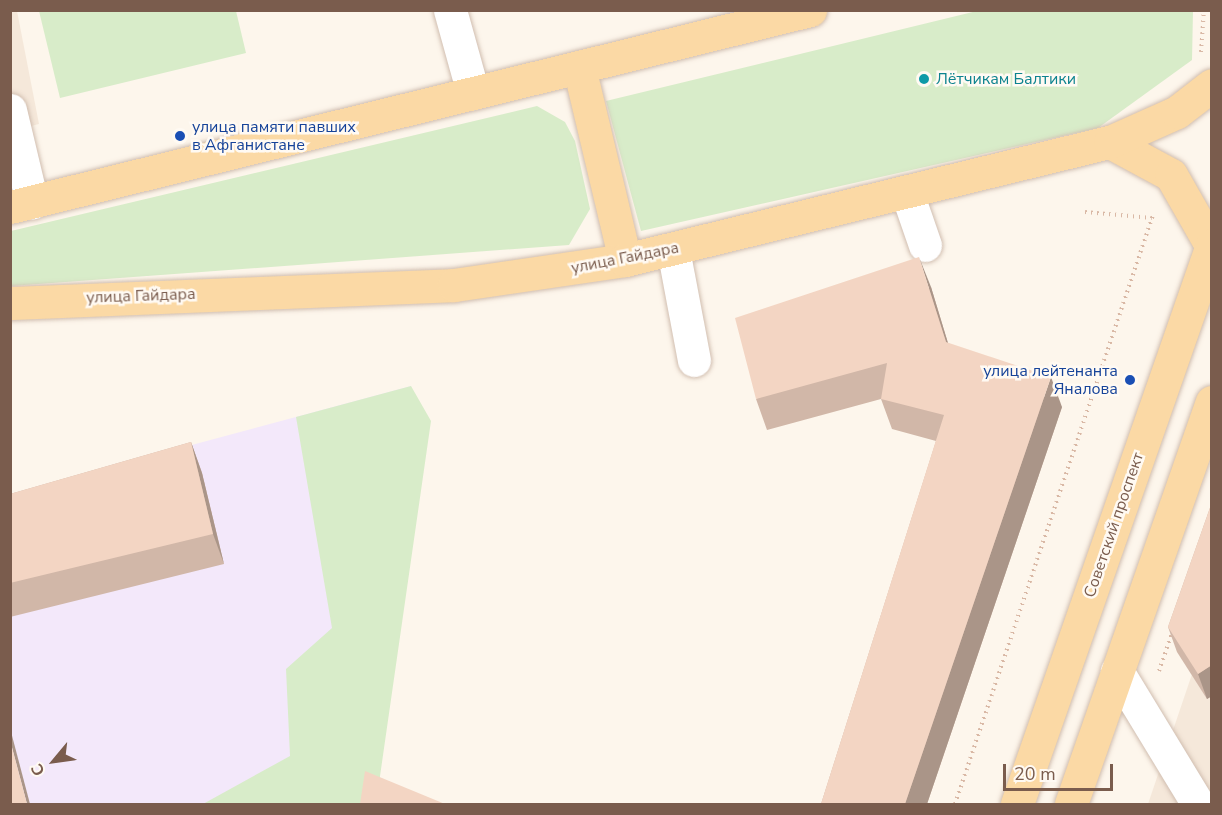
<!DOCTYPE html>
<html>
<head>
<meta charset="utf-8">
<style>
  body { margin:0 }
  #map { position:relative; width:1222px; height:815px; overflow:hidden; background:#fdf6ec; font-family:"Nunito Sans",sans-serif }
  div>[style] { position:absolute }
  .residential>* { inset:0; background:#f5e8da }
  .education>* { inset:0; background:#f3e8fa }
  .green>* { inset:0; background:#d8ecc9 }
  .path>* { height:4px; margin-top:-2px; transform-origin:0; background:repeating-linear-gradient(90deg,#d9b8a5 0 1.5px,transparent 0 6px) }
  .roads { filter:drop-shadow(0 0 2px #d1beb0) drop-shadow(0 0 2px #d1beb0) }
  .minor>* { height:33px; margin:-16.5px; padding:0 16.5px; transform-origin:16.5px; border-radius:16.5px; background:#fff }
  .major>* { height:33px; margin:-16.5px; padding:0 16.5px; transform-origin:16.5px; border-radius:16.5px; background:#fbd9a5 }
  .wall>* { inset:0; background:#d1b7a8 }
  .shaded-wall>* { inset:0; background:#aa9588 }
  .building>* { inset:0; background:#f3d5c3 }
  .dots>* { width:16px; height:16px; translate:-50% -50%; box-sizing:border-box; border:3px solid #fffaf3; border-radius:50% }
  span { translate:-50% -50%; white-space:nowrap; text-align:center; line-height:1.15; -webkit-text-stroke:5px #fffaf3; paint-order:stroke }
  .culture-label { font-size:16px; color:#0d838f }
  .left { translate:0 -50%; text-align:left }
  .transit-label { font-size:16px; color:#164399 }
  .right { translate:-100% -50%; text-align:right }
  .street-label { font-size:16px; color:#7a5c4d }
  .frame { position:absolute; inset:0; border:12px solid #7a5c4d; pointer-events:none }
  .north { position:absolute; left:24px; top:731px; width:60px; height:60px; -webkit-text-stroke:4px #fffaf3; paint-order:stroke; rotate:241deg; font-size:16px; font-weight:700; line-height:24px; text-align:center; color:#7a5c4d }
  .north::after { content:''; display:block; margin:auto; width:21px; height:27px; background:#7a5c4d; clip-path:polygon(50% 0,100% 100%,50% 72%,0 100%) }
  .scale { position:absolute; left:1003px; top:764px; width:110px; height:27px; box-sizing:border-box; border:3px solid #7a5c4d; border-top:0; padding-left:8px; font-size:18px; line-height:21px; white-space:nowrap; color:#7a5c4d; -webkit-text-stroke:4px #fffaf3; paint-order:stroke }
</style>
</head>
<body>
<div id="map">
  <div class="residential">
    <i style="clip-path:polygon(10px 11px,17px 11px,39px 124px,11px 131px)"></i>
    <i style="clip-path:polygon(1211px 618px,1211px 804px,1148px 804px)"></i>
  </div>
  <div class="education">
    <i style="clip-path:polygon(411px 386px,375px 804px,11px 804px,11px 526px,121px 464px)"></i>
  </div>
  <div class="green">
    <i style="clip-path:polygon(981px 10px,1193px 11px,1192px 60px,1098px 128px,641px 231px,606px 101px)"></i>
    <i style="clip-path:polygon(39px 11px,236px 11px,246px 53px,60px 98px)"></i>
    <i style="clip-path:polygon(537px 106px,565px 122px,575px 141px,590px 209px,569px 245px,11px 286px,11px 231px)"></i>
    <i style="clip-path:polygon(411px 386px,431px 421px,376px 804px,203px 804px,290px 756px,286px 669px,332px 628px,296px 417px)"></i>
  </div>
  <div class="path">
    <i style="left:1201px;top:52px;width:42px;rotate:-85.9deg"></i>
    <i style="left:1085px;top:212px;width:67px;rotate:5.1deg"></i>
    <i style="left:1159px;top:671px;width:40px;rotate:-71.1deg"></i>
    <i style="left:955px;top:804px;width:621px;rotate:-71.42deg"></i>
  </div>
  <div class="roads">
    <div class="minor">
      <i style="left:450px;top:10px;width:86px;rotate:74.5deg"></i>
      <i style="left:10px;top:110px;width:95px;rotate:76.6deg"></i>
      <i style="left:907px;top:193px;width:55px;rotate:70.9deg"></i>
      <i style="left:673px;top:249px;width:113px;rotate:79.3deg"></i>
      <i style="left:1117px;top:671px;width:156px;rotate:58.7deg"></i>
    </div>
    <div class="major">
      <i style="left:579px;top:67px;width:198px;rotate:76.6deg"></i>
      <i style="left:1110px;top:142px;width:69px;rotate:28.4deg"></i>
      <i style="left:1171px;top:175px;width:81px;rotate:60.3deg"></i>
      <i style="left:10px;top:207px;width:824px;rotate:-13.83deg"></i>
      <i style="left:10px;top:303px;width:444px;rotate:-2.3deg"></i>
      <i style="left:454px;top:285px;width:173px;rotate:-8.3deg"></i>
      <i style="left:625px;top:260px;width:499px;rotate:-13.7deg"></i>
      <i style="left:1110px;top:142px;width:73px;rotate:-24.1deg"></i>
      <i style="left:1177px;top:112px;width:44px;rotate:-37.6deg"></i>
      <i style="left:1017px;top:804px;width:592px;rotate:-70.77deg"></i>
      <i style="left:1071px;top:804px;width:426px;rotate:-70.7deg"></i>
    </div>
  </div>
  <div class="wall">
    <i style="clip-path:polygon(931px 287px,948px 343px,1062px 407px,927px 804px,821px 804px,936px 441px,892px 429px,881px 399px,767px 430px,756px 399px)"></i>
    <i style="clip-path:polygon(191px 442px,202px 473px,224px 564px,10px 617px,10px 494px)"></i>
    <i style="clip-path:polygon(1212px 502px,1212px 696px,1207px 699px,1177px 652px,1168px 627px)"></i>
  </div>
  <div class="shaded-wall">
    <i style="clip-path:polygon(919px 257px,931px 287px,957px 373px,946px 342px)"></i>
    <i style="clip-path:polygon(1051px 377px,1062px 407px,927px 804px,905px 804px)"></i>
    <i style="clip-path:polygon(191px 442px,202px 473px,224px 564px,213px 534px)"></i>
    <i style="clip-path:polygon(1212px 665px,1212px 696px,1207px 699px,1198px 674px)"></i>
    <i style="clip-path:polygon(10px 728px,30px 804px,27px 804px,10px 740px)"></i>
  </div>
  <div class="building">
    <i style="clip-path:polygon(919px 257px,946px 342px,1051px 377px,905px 804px,821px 804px,944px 415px,881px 399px,887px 363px,756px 399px,735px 318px)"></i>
    <i style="clip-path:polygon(191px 442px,213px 534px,10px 583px,10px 494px)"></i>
    <i style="clip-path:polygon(1212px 502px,1212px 665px,1198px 674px,1168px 627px)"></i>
    <i style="clip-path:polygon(10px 740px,27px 804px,10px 804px)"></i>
    <i style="clip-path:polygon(365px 771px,445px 804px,360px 804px)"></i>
  </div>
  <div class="dots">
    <i style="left:924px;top:79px;background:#0f9aa8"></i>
    <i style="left:180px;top:136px;background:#1a4fb4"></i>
    <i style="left:1130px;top:380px;background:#1a4fb4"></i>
  </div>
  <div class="culture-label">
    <span class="left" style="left:936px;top:79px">Лётчикам Балтики</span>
  </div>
  <div class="transit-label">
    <span class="left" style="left:192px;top:136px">улица памяти павших<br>в Афганистане</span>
    <span class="right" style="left:1118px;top:380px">улица лейтенанта<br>Яналова</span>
  </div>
  <div class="street-label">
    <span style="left:625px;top:258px;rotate:-11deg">улица Гайдара</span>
    <span style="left:141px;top:296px;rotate:-2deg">улица Гайдара</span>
    <span style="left:1114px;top:525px;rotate:-71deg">Советский проспект</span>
  </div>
  <div class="frame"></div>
  <div class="north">С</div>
  <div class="scale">20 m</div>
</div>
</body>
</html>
